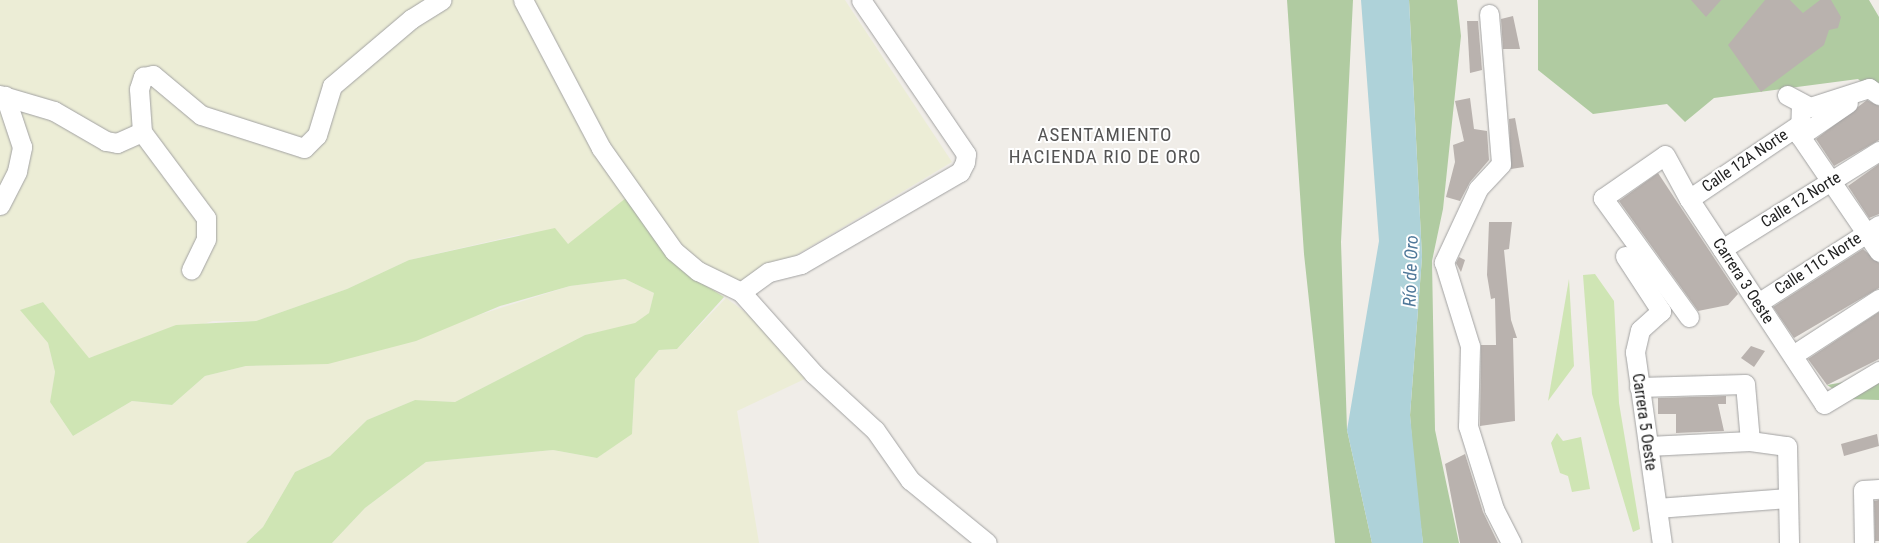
<!DOCTYPE html>
<html>
<head>
<meta charset="utf-8">
<style>
  body { margin:0 }
  #map { position:relative; width:1879px; height:543px; overflow:hidden; background:#f0ede8; font-family:"Roboto Condensed",sans-serif }
  div>[style] { position:absolute }
  .farmland>* { inset:0; background:#ecedd6 }
  .grass>* { inset:0; background:#cfe5b4 }
  .forest>* { inset:0; background:#b0cba1 }
  .water>* { inset:0; background:#aed2d9 }
  .building>* { inset:0; background:#b9b2ae }
  .roads { filter:drop-shadow(0 0 1px #a2a2a2) drop-shadow(0 0 1px #a2a2a2) }
  .minor>* { height:19px; margin:-9.5px; padding:0 9.5px; transform-origin:9.5px; border-radius:9.5px; background:#fff }
  span { translate:-50% -50%; white-space:nowrap; text-align:center; line-height:1.15; -webkit-text-stroke:4px #fff; paint-order:stroke }
  .street-label { font-size:16px; color:#212121 }
  .water-label { font-size:18px; color:#4f7899; font-style:italic }
  .quarter-label { font-size:19px; color:#545454; letter-spacing:1px }
</style>
</head>
<body>
<div id="map">
  <div class="farmland">
    <i style="clip-path:polygon(0 0,845px 0,952px 162px,726px 297px,593px 229px,568px 244px,518px 235px,409px 260px,347px 289px,256px 321px,213px 321px,88px 358px,43px 302px,21px 310px,48px 343px,55px 372px,50px 402px,73px 436px,132px 401px,172px 405px,205px 376px,246px 366px,328px 363px,570px 286px,625px 279px,654px 293px,649px 313px,635px 324px,585px 335px,455px 402px,415px 400px,367px 420px,330px 456px,295px 472px,263px 527px,246px 543px,0 543px)"></i>
    <i style="clip-path:polygon(726px 298px,772px 332px,811px 376px,737px 411px,759px 543px,332px 543px,365px 508px,426px 462px,553px 450px,597px 458px,632px 433px,635px 379px,659px 350px,677px 349px)"></i>
  </div>
  <div class="grass">
    <i style="clip-path:polygon(631px 194px,692px 277px,724px 297px,677px 349px,659px 350px,635px 379px,632px 434px,597px 458px,553px 450px,426px 462px,365px 508px,332px 543px,246px 543px,263px 527px,295px 472px,330px 456px,367px 420px,415px 400px,455px 402px,585px 335px,635px 323px,649px 313px,654px 293px,625px 279px,570px 286px,500px 306px,416px 341px,328px 364px,246px 366px,205px 376px,172px 405px,132px 401px,73px 436px,50px 402px,55px 372px,48px 343px,20px 310px,43px 302px,89px 358px,176px 325px,256px 321px,347px 289px,409px 260px,555px 228px,568px 244px)"></i>
    <i style="clip-path:polygon(1595px 274px,1614px 301px,1619px 403px,1640px 529px,1633px 532px,1592px 394px,1583px 275px)"></i>
    <i style="clip-path:polygon(1569px 279px,1574px 366px,1548px 401px)"></i>
    <i style="clip-path:polygon(1557px 433px,1563px 441px,1581px 437px,1590px 489px,1572px 492px,1568px 476px,1560px 473px,1551px 443px)"></i>
  </div>
  <div class="forest">
    <i style="clip-path:polygon(1287px 0,1353px 0,1341px 242px,1347px 430px,1372px 543px,1335px 543px,1304px 254px)"></i>
    <i style="clip-path:polygon(1409px 0,1457px 0,1461px 36px,1443px 209px,1432px 261px,1435px 430px,1459px 543px,1423px 543px,1415px 482px,1410px 415px,1422px 257px)"></i>
    <i style="clip-path:polygon(1538px 0,1869px 0,1879px 17px,1879px 98px,1858px 79px,1714px 98px,1685px 122px,1667px 104px,1593px 114px,1538px 70px)"></i>
    <i style="clip-path:polygon(1879px 376px,1879px 400px,1849px 399px,1827px 385px)"></i>
  </div>
  <div class="water">
    <i style="clip-path:polygon(1361px 0,1409px 0,1422px 257px,1410px 415px,1423px 543px,1372px 543px,1347px 430px,1379px 241px)"></i>
  </div>
  <div class="building">
    <i style="clip-path:polygon(1691px 0,1721px 0,1706px 17px)"></i>
    <i style="clip-path:polygon(1765px 0,1790px 0,1803px 13px,1820px 0,1831px 0,1841px 17px,1838px 28px,1829px 30px,1824px 45px,1761px 92px,1728px 45px)"></i>
    <i style="clip-path:polygon(1513px 16px,1520px 49px,1503px 49px,1501px 19px)"></i>
    <i style="clip-path:polygon(1467px 21px,1478px 21px,1482px 70px,1470px 73px)"></i>
    <i style="clip-path:polygon(1470px 98px,1474px 129px,1487px 131px,1489px 160px,1470px 182px,1460px 201px,1446px 197px,1455px 162px,1453px 145px,1464px 141px,1455px 101px)"></i>
    <i style="clip-path:polygon(1867px 100px,1879px 106px,1879px 140px,1834px 166px,1816px 139px)"></i>
    <i style="clip-path:polygon(1515px 118px,1524px 167px,1511px 169px,1509px 119px)"></i>
    <i style="clip-path:polygon(1879px 164px,1879px 214px,1869px 218px,1848px 186px)"></i>
    <i style="clip-path:polygon(1658px 173px,1738px 294px,1728px 305px,1698px 311px,1619px 201px)"></i>
    <i style="clip-path:polygon(1489px 222px,1512px 222px,1509px 249px,1504px 250px,1511px 320px,1517px 338px,1513px 338px,1515px 421px,1480px 426px,1481px 345px,1496px 345px,1495px 298px,1491px 299px,1487px 275px)"></i>
    <i style="clip-path:polygon(1863px 249px,1879px 263px,1879px 288px,1794px 338px,1773px 307px)"></i>
    <i style="clip-path:polygon(1459px 257px,1465px 260px,1461px 272px,1456px 263px)"></i>
    <i style="clip-path:polygon(1879px 312px,1879px 359px,1827px 385px,1808px 359px)"></i>
    <i style="clip-path:polygon(1751px 346px,1765px 351px,1754px 367px,1741px 358px)"></i>
    <i style="clip-path:polygon(1726px 396px,1726px 404px,1718px 404px,1724px 431px,1676px 433px,1676px 414px,1658px 414px,1658px 398px)"></i>
    <i style="clip-path:polygon(1877px 434px,1879px 446px,1844px 456px,1841px 444px)"></i>
    <i style="clip-path:polygon(1465px 454px,1483px 512px,1498px 543px,1460px 543px,1445px 464px)"></i>
    <i style="clip-path:polygon(1879px 500px,1879px 541px,1875px 541px,1874px 501px)"></i>
  </div>
  <div class="roads">
    <div class="minor">
      <i style="left:523px;top:0;width:167px;rotate:62.2deg"></i>
      <i style="left:601px;top:148px;width:126px;rotate:54.7deg"></i>
      <i style="left:674px;top:251px;width:31px;rotate:40deg"></i>
      <i style="left:698px;top:271px;width:48px;rotate:26deg"></i>
      <i style="left:741px;top:292px;width:110px;rotate:48.3deg"></i>
      <i style="left:814px;top:374px;width:83px;rotate:42.6deg"></i>
      <i style="left:875px;top:430px;width:61px;rotate:55deg"></i>
      <i style="left:910px;top:480px;width:99px;rotate:39.3deg"></i>
      <i style="left:1489px;top:14px;width:150px;rotate:85.4deg"></i>
      <i style="left:1501px;top:164px;width:34px;rotate:133deg"></i>
      <i style="left:1478px;top:189px;width:81px;rotate:115deg"></i>
      <i style="left:1444px;top:262px;width:88px;rotate:72.8deg"></i>
      <i style="left:1470px;top:346px;width:80px;rotate:91.4deg"></i>
      <i style="left:1468px;top:426px;width:87px;rotate:72.6deg"></i>
      <i style="left:1494px;top:509px;width:38px;rotate:63deg"></i>
      <i style="left:0;top:95px;width:56px;rotate:16.5deg"></i>
      <i style="left:54px;top:111px;width:60px;rotate:30deg"></i>
      <i style="left:106px;top:141px;width:11px;rotate:10deg"></i>
      <i style="left:117px;top:143px;width:27px;rotate:-24deg"></i>
      <i style="left:142px;top:132px;width:43px;rotate:-94deg"></i>
      <i style="left:139px;top:89px;width:13px;rotate:-72deg"></i>
      <i style="left:143px;top:77px;width:10px;rotate:-11deg"></i>
      <i style="left:153px;top:75px;width:62px;rotate:39.8deg"></i>
      <i style="left:201px;top:115px;width:108px;rotate:17.8deg"></i>
      <i style="left:304px;top:148px;width:18px;rotate:-45deg"></i>
      <i style="left:317px;top:135px;width:51px;rotate:-73deg"></i>
      <i style="left:332px;top:86px;width:104px;rotate:-40.3deg"></i>
      <i style="left:411px;top:19px;width:36px;rotate:-32deg"></i>
      <i style="left:1787px;top:95px;width:26px;rotate:28deg"></i>
      <i style="left:1810px;top:107px;width:62px;rotate:-17.9deg"></i>
      <i style="left:1869px;top:88px;width:12px;rotate:35deg"></i>
      <i style="left:1801px;top:105px;width:31px;rotate:92deg"></i>
      <i style="left:1800px;top:136px;width:140px;rotate:55.7deg"></i>
      <i style="left:142px;top:132px;width:107px;rotate:53.3deg"></i>
      <i style="left:206px;top:218px;width:21px;rotate:90deg"></i>
      <i style="left:206px;top:239px;width:34px;rotate:116deg"></i>
      <i style="left:1800px;top:136px;width:58px;rotate:-34.5deg"></i>
      <i style="left:1689px;top:199px;width:134px;rotate:-34deg"></i>
      <i style="left:0;top:205px;width:38px;rotate:-63deg"></i>
      <i style="left:17px;top:171px;width:25px;rotate:-78deg"></i>
      <i style="left:22px;top:147px;width:54px;rotate:-108.4deg"></i>
      <i style="left:1722px;top:249px;width:185px;rotate:-32deg"></i>
      <i style="left:1625px;top:256px;width:66px;rotate:56.8deg"></i>
      <i style="left:1661px;top:311px;width:28px;rotate:138deg"></i>
      <i style="left:1640px;top:330px;width:23px;rotate:103deg"></i>
      <i style="left:1635px;top:352px;width:193px;rotate:82deg"></i>
      <i style="left:741px;top:292px;width:34px;rotate:-36deg"></i>
      <i style="left:769px;top:272px;width:33px;rotate:-14deg"></i>
      <i style="left:801px;top:264px;width:184px;rotate:-30.1deg"></i>
      <i style="left:960px;top:172px;width:11px;rotate:-63deg"></i>
      <i style="left:965px;top:162px;width:8px;rotate:-83deg"></i>
      <i style="left:966px;top:154px;width:186px;rotate:-124.3deg"></i>
      <i style="left:1758px;top:303px;width:144px;rotate:-32.8deg"></i>
      <i style="left:1689px;top:317px;width:147px;rotate:-125.9deg"></i>
      <i style="left:1603px;top:198px;width:75px;rotate:-34.7deg"></i>
      <i style="left:1665px;top:155px;width:50px;rotate:61.4deg"></i>
      <i style="left:1689px;top:199px;width:245px;rotate:56.6deg"></i>
      <i style="left:1824px;top:404px;width:64px;rotate:-31deg"></i>
      <i style="left:1793px;top:355px;width:103px;rotate:-33.1deg"></i>
      <i style="left:1639px;top:387px;width:106px;rotate:-1.6deg"></i>
      <i style="left:1745px;top:384px;width:57px;rotate:85deg"></i>
      <i style="left:1648px;top:446px;width:102px;rotate:-2.8deg"></i>
      <i style="left:1750px;top:441px;width:37px;rotate:8deg"></i>
      <i style="left:1787px;top:446px;width:97px;rotate:88.8deg"></i>
      <i style="left:1657px;top:508px;width:131px;rotate:-4.4deg"></i>
      <i style="left:1864px;top:543px;width:53px;rotate:-91.1deg"></i>
      <i style="left:1863px;top:490px;width:16px;rotate:-4deg"></i>
    </div>
  </div>
  <div class="street-label">
    <span style="left:1745px;top:161px;rotate:-34deg">Calle 12A Norte</span>
    <span style="left:1801px;top:200px;rotate:-32deg">Calle 12 Norte</span>
    <span style="left:1818px;top:264px;rotate:-33deg">Calle 11C Norte</span>
    <span style="left:1743px;top:281px;rotate:57deg">Carrera 3 Oeste</span>
    <span style="left:1644px;top:422px;rotate:82deg">Carrera 5 Oeste</span>
  </div>
  <div class="water-label">
    <span style="left:1411px;top:271px;rotate:-88deg">Río de Oro</span>
  </div>
  <div class="quarter-label">
    <span style="left:1105px;top:146px">ASENTAMIENTO<br>HACIENDA RIO DE ORO</span>
  </div>
</div>
</body>
</html>
